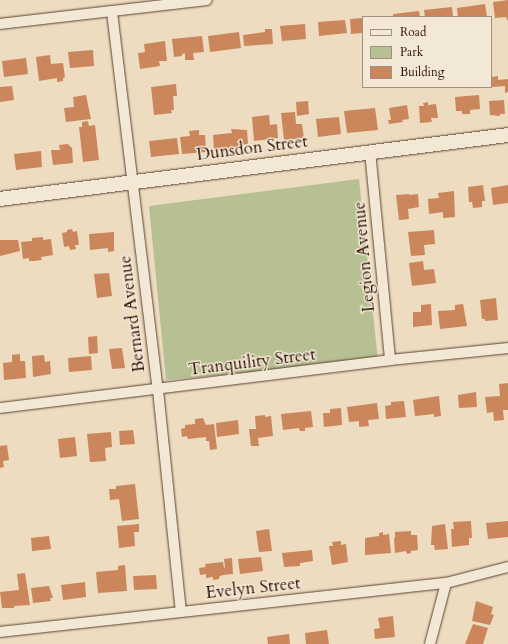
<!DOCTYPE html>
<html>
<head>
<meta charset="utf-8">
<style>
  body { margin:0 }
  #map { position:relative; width:508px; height:644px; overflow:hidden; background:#eddcc0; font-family:Cardo,serif }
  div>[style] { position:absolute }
  .green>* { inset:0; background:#b7c093 }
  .building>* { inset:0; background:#cb865c }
  .roads { filter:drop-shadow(0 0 1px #5d4130) drop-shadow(0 0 1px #5d4130) }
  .street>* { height:10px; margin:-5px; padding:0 5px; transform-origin:5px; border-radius:5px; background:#f3e8d6 }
  .secondary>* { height:14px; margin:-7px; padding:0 7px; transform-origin:7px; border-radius:7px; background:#f3e8d6 }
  span { translate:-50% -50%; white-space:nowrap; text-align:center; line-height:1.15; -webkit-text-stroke:3px #f3e8d6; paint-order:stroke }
  .street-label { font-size:17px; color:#2d0d00 }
  .legend { position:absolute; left:362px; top:16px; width:130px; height:72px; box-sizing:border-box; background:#f3e8d6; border:1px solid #a49080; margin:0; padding:5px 7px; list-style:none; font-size:12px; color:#2d0d00 }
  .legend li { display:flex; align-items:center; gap:8px; height:20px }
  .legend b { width:20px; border:1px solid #a49080 }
</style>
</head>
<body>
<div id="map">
  <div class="green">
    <i style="clip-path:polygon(359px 179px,378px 361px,166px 380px,149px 206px)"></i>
  </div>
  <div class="building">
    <i style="clip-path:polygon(508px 0,508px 21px,506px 17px,495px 18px,493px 2px)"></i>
    <i style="clip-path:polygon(485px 4px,487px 17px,458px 17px,457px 8px)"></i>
    <i style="clip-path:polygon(452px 7px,453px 17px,425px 17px,424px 10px)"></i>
    <i style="clip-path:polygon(419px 11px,420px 17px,393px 17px,393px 14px)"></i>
    <i style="clip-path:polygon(363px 18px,363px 33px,351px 34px,350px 19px)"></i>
    <i style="clip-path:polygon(345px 20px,347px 33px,319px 36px,318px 22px)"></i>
    <i style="clip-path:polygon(305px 24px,306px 39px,282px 41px,280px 26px)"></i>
    <i style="clip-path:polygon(265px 29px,272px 29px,273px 44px,244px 46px,243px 35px,265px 32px)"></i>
    <i style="clip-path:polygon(239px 32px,241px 48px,210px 52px,208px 36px)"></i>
    <i style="clip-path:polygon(202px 36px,204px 52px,193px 53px,194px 60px,185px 60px,185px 53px,182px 54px,182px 56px,174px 57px,172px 39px)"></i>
    <i style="clip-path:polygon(165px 41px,167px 61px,159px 61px,160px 66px,140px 69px,138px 53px,145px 52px,144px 44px)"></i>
    <i style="clip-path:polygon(93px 50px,94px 66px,70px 68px,68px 52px)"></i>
    <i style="clip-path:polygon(50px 55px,51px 64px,63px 63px,65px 77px,63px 78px,63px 81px,57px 82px,57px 78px,39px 81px,36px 57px)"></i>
    <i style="clip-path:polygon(26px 58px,28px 74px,4px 77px,2px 61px)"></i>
    <i style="clip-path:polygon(498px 76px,498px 80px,508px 79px,508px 92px,505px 93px,505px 86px,492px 87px,491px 77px)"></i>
    <i style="clip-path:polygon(176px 84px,177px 96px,173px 96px,174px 110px,171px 110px,172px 113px,154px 115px,151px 87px)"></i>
    <i style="clip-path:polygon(12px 86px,14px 100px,0 102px,0 87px)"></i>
    <i style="clip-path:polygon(86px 95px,91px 119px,66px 122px,64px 108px,74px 107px,73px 97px)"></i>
    <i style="clip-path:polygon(479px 95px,480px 109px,470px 110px,470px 114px,462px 114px,462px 111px,456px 111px,455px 97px)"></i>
    <i style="clip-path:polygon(504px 100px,505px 114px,500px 114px,500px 116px,490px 115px,489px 101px)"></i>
    <i style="clip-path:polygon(308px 101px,309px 114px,297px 116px,296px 102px)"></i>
    <i style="clip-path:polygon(428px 102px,428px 105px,436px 104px,438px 118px,431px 118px,432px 122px,420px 123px,419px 106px,424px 106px,423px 103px)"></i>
    <i style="clip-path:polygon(407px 105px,409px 119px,402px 120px,403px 122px,389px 124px,388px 120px,391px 120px,389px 108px)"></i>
    <i style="clip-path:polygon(375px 108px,378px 130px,347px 133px,344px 111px)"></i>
    <i style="clip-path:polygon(295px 112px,296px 124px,302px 124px,304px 138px,284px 140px,281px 113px)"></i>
    <i style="clip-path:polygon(269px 115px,270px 125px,277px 124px,278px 138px,254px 141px,252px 117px)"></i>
    <i style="clip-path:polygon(339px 117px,341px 134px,318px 137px,316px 119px)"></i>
    <i style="clip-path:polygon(88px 121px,89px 126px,95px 125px,99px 160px,83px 162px,79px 127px,82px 127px,82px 122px)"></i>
    <i style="clip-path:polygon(231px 129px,247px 130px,248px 144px,240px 145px,240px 147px,214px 150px,213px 135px,232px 133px)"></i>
    <i style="clip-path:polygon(199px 130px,199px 135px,205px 135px,206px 152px,182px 154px,180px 137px,190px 136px,189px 131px)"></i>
    <i style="clip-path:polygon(177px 138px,179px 154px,151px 157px,149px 141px)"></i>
    <i style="clip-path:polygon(68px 144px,72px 148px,73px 163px,53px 165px,51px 150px,60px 150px,59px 145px)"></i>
    <i style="clip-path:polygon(41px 151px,42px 167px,16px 170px,14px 154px)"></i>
    <i style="clip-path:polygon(483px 185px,485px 201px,482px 201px,482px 207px,473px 208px,472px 202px,469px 202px,468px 187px)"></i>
    <i style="clip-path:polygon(508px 185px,508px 203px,493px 205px,491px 188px)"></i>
    <i style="clip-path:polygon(454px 191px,455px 217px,443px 218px,443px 212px,429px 214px,428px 199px,439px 198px,438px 193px)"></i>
    <i style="clip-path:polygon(409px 194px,409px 195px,418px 194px,419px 207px,408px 209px,409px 219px,399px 220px,396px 195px)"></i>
    <i style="clip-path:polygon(72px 229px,73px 232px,77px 231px,79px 245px,75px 245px,76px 249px,70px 250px,69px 246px,64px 247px,62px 233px,67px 232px,67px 230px)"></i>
    <i style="clip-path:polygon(434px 230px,435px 244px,424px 245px,425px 255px,411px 256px,408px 232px)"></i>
    <i style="clip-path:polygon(114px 232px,114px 251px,108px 252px,108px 248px,90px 250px,89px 234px)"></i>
    <i style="clip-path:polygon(43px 237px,43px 240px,51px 239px,53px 255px,41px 257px,42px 260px,34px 261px,29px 261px,29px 258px,23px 259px,21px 242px,32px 241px,32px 238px)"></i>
    <i style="clip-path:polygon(0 240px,18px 240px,20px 251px,0 256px)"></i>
    <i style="clip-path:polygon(423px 261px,424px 270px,434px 269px,436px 283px,412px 286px,409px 263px)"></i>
    <i style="clip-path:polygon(109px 273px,112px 296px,97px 298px,94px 274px)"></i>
    <i style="clip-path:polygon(496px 298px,498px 320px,485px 321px,485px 319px,482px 319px,480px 300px)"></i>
    <i style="clip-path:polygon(431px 304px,432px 325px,413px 327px,413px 312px,421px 312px,421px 305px)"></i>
    <i style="clip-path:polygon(463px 304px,467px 326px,440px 329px,438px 311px,455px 310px,455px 305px)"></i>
    <i style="clip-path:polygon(97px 336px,98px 353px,89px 354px,88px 337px)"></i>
    <i style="clip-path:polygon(122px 348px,125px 368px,112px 369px,109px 349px)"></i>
    <i style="clip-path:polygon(20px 354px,20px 361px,25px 361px,26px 378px,4px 380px,3px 363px,12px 362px,12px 355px)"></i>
    <i style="clip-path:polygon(44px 355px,45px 362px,50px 361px,51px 374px,33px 377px,32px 356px)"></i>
    <i style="clip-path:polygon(91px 356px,92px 370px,69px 372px,68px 358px)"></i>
    <i style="clip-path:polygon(508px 383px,508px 410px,503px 410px,504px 420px,494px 421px,493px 412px,487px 413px,485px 397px,500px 396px,499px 384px)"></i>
    <i style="clip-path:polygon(476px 392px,477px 407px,459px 408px,458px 395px)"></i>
    <i style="clip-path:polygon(439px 396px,441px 416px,434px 417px,434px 414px,415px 416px,413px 400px)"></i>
    <i style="clip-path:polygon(404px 401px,406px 417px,386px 419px,385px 406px,391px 405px,391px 402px)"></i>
    <i style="clip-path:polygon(377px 403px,379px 419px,368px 420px,369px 426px,359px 427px,359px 421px,349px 422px,347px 407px)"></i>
    <i style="clip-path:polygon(341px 408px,342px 425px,324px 427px,323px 413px,330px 413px,330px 409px)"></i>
    <i style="clip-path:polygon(311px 411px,313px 427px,305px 428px,305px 431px,300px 431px,299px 428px,283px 430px,281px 414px)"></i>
    <i style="clip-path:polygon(265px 415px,265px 417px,271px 416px,273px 436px,258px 438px,259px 446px,251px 446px,249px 429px,256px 429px,255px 416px)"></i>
    <i style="clip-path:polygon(203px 418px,206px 425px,214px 424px,217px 449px,210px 450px,209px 441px,206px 441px,206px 437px,188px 439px,187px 436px,182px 437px,181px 429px,185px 428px,185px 425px,195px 424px,195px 419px)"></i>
    <i style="clip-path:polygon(238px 420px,239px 434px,217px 437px,216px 423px)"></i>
    <i style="clip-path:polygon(133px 430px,135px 444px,120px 445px,119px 431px)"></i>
    <i style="clip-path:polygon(111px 432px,112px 447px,105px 448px,106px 461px,90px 462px,87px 434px)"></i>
    <i style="clip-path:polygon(75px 437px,77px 456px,60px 458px,58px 439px)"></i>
    <i style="clip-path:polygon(7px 445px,9px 460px,3px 461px,4px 467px,0 468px,0 446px)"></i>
    <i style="clip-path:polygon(135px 484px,139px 519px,122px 521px,119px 499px,110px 500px,109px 489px,116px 489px,116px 486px)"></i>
    <i style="clip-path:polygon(471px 521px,472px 538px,469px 538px,469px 545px,452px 547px,451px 529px,454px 529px,453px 522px)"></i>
    <i style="clip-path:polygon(508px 521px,508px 537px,488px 539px,486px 523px)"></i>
    <i style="clip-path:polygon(139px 524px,139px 532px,134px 532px,135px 546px,119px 548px,117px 526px)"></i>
    <i style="clip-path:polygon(445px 524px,448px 549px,435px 550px,434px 545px,431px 545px,432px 526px)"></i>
    <i style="clip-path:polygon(269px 529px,272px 551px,259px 552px,256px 531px)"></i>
    <i style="clip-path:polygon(411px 531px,411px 535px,417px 535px,418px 550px,411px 551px,411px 553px,407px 554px,406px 551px,395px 553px,394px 538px,395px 538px,395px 532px)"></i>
    <i style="clip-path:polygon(383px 532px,383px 535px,389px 534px,391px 553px,365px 555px,365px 538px,379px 536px,379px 533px)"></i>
    <i style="clip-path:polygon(49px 536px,51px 549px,32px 551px,31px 538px)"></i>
    <i style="clip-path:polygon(341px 541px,341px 545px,346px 544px,348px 562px,332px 565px,329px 546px,333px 546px,332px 542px)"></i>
    <i style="clip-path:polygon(312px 550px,313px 561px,300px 563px,300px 566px,284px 567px,282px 553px)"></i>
    <i style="clip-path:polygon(261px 557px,263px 571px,240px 574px,238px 559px)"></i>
    <i style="clip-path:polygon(232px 558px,233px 574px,223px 575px,219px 577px,219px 579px,213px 580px,213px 577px,206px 578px,206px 574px,200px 575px,199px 568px,206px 567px,205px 564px,223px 562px,224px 568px,225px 567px,224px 559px)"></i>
    <i style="clip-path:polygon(125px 565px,127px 591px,98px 593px,96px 572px,118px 570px,118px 566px)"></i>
    <i style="clip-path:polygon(25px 573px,30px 605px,14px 606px,14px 608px,2px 608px,0 592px,19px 590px,17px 574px)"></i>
    <i style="clip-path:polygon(156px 575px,157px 589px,134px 590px,133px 576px)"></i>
    <i style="clip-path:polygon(85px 582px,86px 597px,63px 600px,61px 585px)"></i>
    <i style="clip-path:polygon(49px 586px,53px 598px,50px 598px,51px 601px,33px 603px,31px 588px)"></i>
    <i style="clip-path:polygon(476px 601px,493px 607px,491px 614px,494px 615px,490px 625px,472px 621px)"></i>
    <i style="clip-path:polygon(393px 616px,395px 637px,375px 639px,374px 629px,380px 628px,378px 618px)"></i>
    <i style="clip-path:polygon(473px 624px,488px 628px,483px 644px,465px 644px)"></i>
    <i style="clip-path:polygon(327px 630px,329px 644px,306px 644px,305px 633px)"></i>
    <i style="clip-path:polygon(289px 634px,290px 644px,268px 644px,267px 637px)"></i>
  </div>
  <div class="roads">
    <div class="street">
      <i style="left:112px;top:12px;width:381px;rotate:83.1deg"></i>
      <i style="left:158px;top:390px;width:223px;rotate:84.1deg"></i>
      <i style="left:0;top:24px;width:208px;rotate:-6.6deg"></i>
      <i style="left:370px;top:151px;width:210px;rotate:84.5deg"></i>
      <i style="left:0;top:408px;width:393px;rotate:-7deg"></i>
      <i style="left:390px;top:360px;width:119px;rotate:-5.8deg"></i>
      <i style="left:0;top:632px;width:449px;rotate:-6.3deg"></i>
      <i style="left:446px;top:583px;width:64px;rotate:-14.5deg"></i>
      <i style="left:430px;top:644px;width:63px;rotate:-75.3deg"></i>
    </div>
    <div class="secondary">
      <i style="left:0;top:199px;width:512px;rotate:-7.18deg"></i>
    </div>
  </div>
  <div class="street-label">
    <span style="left:252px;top:148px;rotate:-7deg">Dunsdon Street</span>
    <span style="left:364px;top:257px;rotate:-95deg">Legion Avenue</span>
    <span style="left:132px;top:314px;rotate:-97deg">Bernard Avenue</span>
    <span style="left:252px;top:362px;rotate:-7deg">Tranquility Street</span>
    <span style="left:253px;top:588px;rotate:-6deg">Evelyn Street</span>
  </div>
  <ul class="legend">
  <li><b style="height:5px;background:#f3e8d6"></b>Road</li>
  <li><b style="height:11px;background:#b7c093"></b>Park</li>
  <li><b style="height:11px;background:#cb865c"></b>Building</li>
  </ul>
</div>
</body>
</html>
